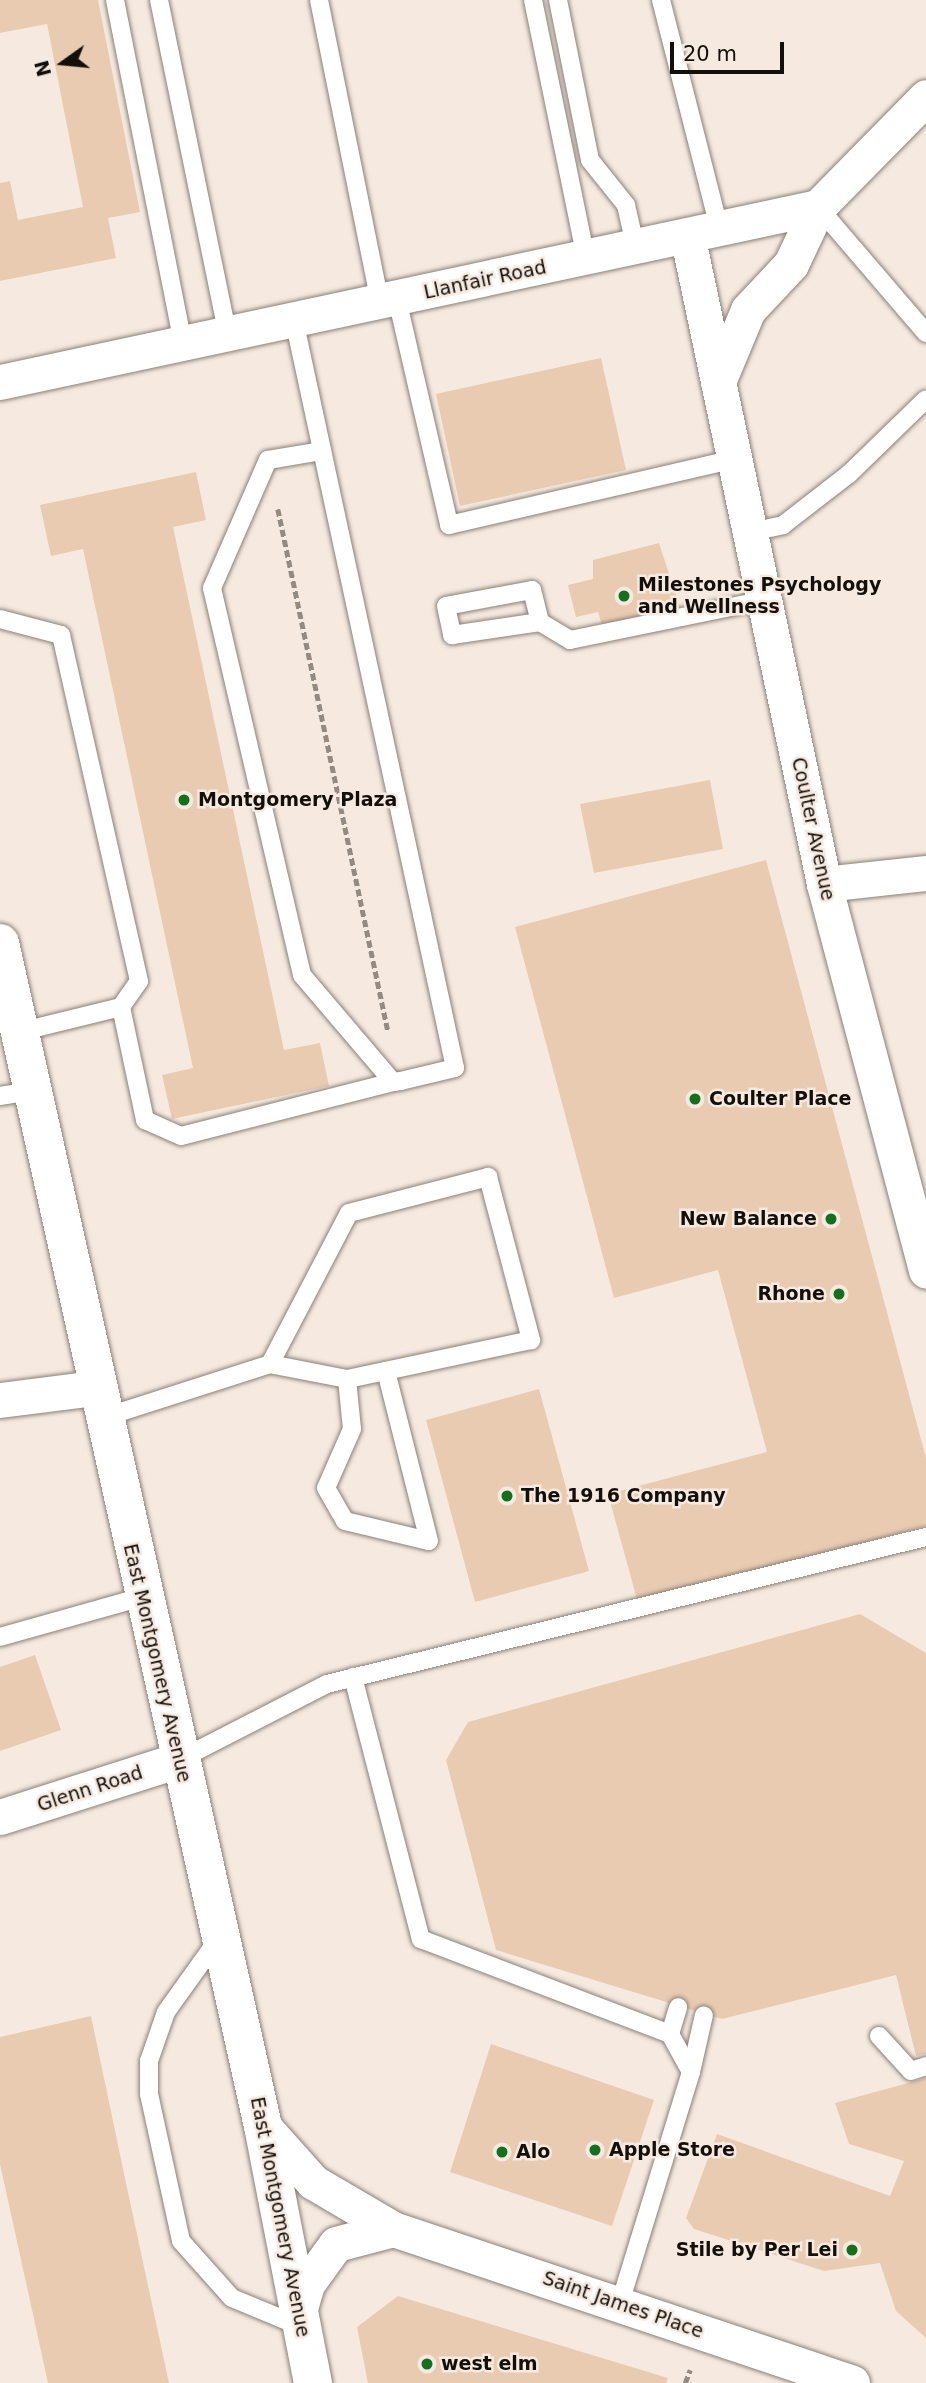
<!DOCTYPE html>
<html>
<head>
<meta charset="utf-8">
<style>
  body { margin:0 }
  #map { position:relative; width:926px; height:2383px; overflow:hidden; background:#f6eae0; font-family:"DejaVu Sans",sans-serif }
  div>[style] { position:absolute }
  .building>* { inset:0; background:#e9cbb2 }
  .path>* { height:4.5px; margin-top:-2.25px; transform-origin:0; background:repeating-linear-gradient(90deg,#938b83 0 7px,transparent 0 10.5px) }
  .roads { filter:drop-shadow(0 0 2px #8b8077) drop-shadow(0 0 2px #8b8077) }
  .lane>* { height:18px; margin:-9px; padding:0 9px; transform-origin:9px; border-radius:9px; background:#fff }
  .street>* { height:35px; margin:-17.5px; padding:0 17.5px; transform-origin:17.5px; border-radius:17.5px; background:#fff }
  .primary>* { height:38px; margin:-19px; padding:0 19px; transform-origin:19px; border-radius:19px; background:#fff }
  .dots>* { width:19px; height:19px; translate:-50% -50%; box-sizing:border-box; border:4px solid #f6eae0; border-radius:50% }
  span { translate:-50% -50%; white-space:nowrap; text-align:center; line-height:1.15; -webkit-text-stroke:5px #f6eae0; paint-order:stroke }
  .street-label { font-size:19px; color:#130f0b }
  .poi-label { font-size:19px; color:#130f0b; font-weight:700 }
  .left { translate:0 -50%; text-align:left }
  .right { translate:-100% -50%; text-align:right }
  .north { position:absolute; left:28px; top:28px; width:70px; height:70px; -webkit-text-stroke:5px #f6eae0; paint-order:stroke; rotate:255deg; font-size:19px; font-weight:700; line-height:28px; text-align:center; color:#130f0b }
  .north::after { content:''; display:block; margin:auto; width:24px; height:32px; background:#130f0b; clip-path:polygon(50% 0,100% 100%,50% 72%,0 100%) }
  .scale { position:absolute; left:670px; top:42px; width:114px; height:32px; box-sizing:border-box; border:4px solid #130f0b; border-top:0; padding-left:9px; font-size:21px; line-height:24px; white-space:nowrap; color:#130f0b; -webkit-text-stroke:5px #f6eae0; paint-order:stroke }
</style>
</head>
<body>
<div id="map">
  <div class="building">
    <i style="clip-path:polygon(0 0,98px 0,140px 212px,108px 218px,116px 258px,0 281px,0 183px,10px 181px,18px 220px,83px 207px,47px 24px,0 33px)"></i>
    <i style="clip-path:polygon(601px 358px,626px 470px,460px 506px,436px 394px)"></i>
    <i style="clip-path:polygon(196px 472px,206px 520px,173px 527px,284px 1050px,320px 1043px,329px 1086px,172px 1119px,162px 1075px,193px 1068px,83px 549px,51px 556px,40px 505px)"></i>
    <i style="clip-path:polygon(659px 543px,680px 607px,604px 632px,598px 612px,576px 617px,568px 585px,593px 579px,593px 560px)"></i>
    <i style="clip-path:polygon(710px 780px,723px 849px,594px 873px,580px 804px)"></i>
    <i style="clip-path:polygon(766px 860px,926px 1458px,926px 1526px,638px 1603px,608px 1494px,767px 1452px,718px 1270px,614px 1298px,515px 927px)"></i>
    <i style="clip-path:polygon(539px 1389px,589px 1571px,475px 1602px,426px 1420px)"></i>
    <i style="clip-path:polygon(860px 1614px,926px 1653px,926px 2054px,916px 2056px,896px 1975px,722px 2019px,496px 1950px,446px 1760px,468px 1722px)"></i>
    <i style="clip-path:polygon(35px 1655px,61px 1730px,0 1751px,0 1667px)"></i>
    <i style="clip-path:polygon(91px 2016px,126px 2183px,169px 2383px,48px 2383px,0 2164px,0 2037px)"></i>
    <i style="clip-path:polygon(491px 2044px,654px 2100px,612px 2226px,450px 2172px)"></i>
    <i style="clip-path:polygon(926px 2078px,926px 2338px,896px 2311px,880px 2263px,824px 2271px,694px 2229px,686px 2218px,717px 2134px,890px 2196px,904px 2161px,849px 2144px,835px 2103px)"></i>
    <i style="clip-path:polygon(398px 2296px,668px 2378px,666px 2383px,368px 2383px,357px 2327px)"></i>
  </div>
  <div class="path">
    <i style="left:278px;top:509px;width:533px;rotate:78.1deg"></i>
    <i style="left:685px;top:2383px;width:14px;rotate:-69deg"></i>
  </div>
  <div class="roads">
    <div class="lane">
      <i style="left:115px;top:0;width:352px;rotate:78.8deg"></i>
      <i style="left:159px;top:0;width:342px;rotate:78.4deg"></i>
      <i style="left:319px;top:0;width:308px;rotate:78.6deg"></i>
      <i style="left:533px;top:0;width:264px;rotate:78.4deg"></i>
      <i style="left:558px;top:0;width:163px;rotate:78.7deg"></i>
      <i style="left:590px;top:160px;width:58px;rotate:51.3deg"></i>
      <i style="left:626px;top:205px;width:45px;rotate:77.2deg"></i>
      <i style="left:661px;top:0;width:239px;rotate:75.7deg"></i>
      <i style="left:818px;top:207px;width:166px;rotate:49.4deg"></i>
      <i style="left:397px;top:299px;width:232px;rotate:77deg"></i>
      <i style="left:449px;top:525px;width:294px;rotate:-13deg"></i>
      <i style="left:294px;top:320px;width:765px;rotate:77.85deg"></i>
      <i style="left:455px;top:1068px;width:56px;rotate:166.5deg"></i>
      <i style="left:401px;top:1081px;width:8px;rotate:173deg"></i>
      <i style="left:393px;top:1082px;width:140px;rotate:-130.4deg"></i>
      <i style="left:302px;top:975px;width:397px;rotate:-103.1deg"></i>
      <i style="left:212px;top:588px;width:140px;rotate:-66.4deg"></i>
      <i style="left:268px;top:460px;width:55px;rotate:-9.5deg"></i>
      <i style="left:751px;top:532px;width:33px;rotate:-12deg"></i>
      <i style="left:783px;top:525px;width:83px;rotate:-37.7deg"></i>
      <i style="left:849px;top:474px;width:107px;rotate:-44.2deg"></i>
      <i style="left:0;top:619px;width:63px;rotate:14.7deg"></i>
      <i style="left:61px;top:635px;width:355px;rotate:77.3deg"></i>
      <i style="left:139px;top:981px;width:32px;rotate:125deg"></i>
      <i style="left:121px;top:1007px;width:105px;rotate:166.2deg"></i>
      <i style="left:540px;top:622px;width:33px;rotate:-104deg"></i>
      <i style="left:532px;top:590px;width:87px;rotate:169.5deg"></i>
      <i style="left:446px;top:606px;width:30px;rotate:78deg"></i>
      <i style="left:452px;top:635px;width:89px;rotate:-8.4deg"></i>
      <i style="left:540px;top:622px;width:35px;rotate:31deg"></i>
      <i style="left:570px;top:640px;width:199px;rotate:-11.6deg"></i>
      <i style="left:121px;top:1007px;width:116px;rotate:78deg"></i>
      <i style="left:145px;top:1120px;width:39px;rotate:24deg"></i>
      <i style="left:181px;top:1136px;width:219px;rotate:-14.3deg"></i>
      <i style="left:0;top:1096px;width:31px;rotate:-9deg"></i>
      <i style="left:347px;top:1379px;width:50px;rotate:84.3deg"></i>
      <i style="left:352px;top:1429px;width:64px;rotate:113.8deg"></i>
      <i style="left:326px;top:1488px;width:38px;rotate:60deg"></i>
      <i style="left:345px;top:1521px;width:86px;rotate:13.4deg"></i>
      <i style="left:429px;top:1541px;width:175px;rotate:-104.2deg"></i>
      <i style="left:102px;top:1418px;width:176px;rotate:-17.8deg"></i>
      <i style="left:270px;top:1364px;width:170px;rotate:-62.4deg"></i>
      <i style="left:349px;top:1213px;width:144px;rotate:-14.5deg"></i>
      <i style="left:488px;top:1177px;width:169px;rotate:75.2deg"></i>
      <i style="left:531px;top:1340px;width:188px;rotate:168deg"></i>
      <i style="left:347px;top:1379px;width:78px;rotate:-169deg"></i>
      <i style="left:0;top:1637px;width:148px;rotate:-15.7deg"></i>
      <i style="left:353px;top:1677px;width:271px;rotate:75.5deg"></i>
      <i style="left:421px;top:1939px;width:267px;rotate:20.9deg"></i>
      <i style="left:670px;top:2034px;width:43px;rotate:61.1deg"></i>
      <i style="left:691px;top:2072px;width:242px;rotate:107.1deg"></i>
      <i style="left:179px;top:1760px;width:166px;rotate:-27.2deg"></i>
      <i style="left:327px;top:1684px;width:617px;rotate:-13.79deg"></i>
      <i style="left:219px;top:1938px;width:91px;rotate:125.6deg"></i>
      <i style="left:166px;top:2012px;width:52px;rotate:109.1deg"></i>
      <i style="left:149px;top:2061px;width:33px;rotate:90deg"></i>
      <i style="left:149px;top:2094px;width:150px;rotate:77.7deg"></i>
      <i style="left:181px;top:2241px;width:76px;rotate:48.2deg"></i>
      <i style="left:232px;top:2298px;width:76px;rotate:22.5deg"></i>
      <i style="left:670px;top:2034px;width:28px;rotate:-73deg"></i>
      <i style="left:879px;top:2036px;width:47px;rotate:47.6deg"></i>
      <i style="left:911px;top:2071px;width:16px;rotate:-18deg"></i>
      <i style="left:691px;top:2072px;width:58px;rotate:-77.2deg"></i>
    </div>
    <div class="street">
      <i style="left:688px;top:239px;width:659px;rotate:78.09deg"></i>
      <i style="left:824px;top:884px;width:400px;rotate:75.2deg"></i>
      <i style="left:0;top:382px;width:837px;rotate:-12.08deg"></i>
      <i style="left:818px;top:207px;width:154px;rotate:-45.5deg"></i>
      <i style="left:718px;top:382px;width:78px;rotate:-67.4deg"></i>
      <i style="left:748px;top:310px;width:63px;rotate:-46.9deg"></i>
      <i style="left:791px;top:264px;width:63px;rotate:-64.7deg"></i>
      <i style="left:824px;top:884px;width:103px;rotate:-6.2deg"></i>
      <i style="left:0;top:1400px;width:96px;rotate:-7.2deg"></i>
      <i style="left:0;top:1817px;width:188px;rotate:-17.7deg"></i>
      <i style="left:263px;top:2126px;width:75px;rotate:48.2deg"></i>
      <i style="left:313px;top:2182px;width:93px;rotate:30.4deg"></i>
      <i style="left:393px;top:2229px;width:484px;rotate:18.5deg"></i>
      <i style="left:299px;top:2312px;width:29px;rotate:-74deg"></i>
      <i style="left:307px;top:2284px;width:49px;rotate:-54.1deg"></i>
      <i style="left:336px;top:2244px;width:59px;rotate:-14.7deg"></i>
    </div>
    <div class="primary">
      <i style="left:0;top:943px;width:1212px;rotate:77.47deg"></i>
      <i style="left:263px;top:2126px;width:262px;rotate:79deg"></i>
    </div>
  </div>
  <div class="dots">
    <i style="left:624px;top:596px;background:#14701c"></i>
    <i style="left:184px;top:800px;background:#14701c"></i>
    <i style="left:695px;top:1099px;background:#14701c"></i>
    <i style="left:831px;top:1219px;background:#14701c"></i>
    <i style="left:839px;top:1294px;background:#14701c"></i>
    <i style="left:507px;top:1496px;background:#14701c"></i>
    <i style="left:595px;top:2150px;background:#14701c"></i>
    <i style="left:502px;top:2152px;background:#14701c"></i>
    <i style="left:852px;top:2250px;background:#14701c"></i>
    <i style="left:427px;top:2364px;background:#14701c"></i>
  </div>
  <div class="street-label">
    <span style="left:485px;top:280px;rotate:-12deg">Llanfair Road</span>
    <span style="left:813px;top:829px;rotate:78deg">Coulter Avenue</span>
    <span style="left:157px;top:1663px;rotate:77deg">East Montgomery Avenue</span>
    <span style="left:90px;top:1789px;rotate:-18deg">Glenn Road</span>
    <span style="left:280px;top:2217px;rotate:79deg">East Montgomery Avenue</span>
    <span style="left:623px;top:2305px;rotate:19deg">Saint James Place</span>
  </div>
  <div class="poi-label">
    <span class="left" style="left:638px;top:596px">Milestones Psychology<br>and Wellness</span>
    <span class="left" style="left:198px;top:800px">Montgomery Plaza</span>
    <span class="left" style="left:709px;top:1099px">Coulter Place</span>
    <span class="right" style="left:817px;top:1219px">New Balance</span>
    <span class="right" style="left:825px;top:1294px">Rhone</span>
    <span class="left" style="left:521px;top:1496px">The 1916 Company</span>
    <span class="left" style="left:609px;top:2150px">Apple Store</span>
    <span class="left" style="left:516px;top:2152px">Alo</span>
    <span class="right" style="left:838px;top:2250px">Stile by Per Lei</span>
    <span class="left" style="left:441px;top:2364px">west elm</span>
  </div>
  <div class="north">N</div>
  <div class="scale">20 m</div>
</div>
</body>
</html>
